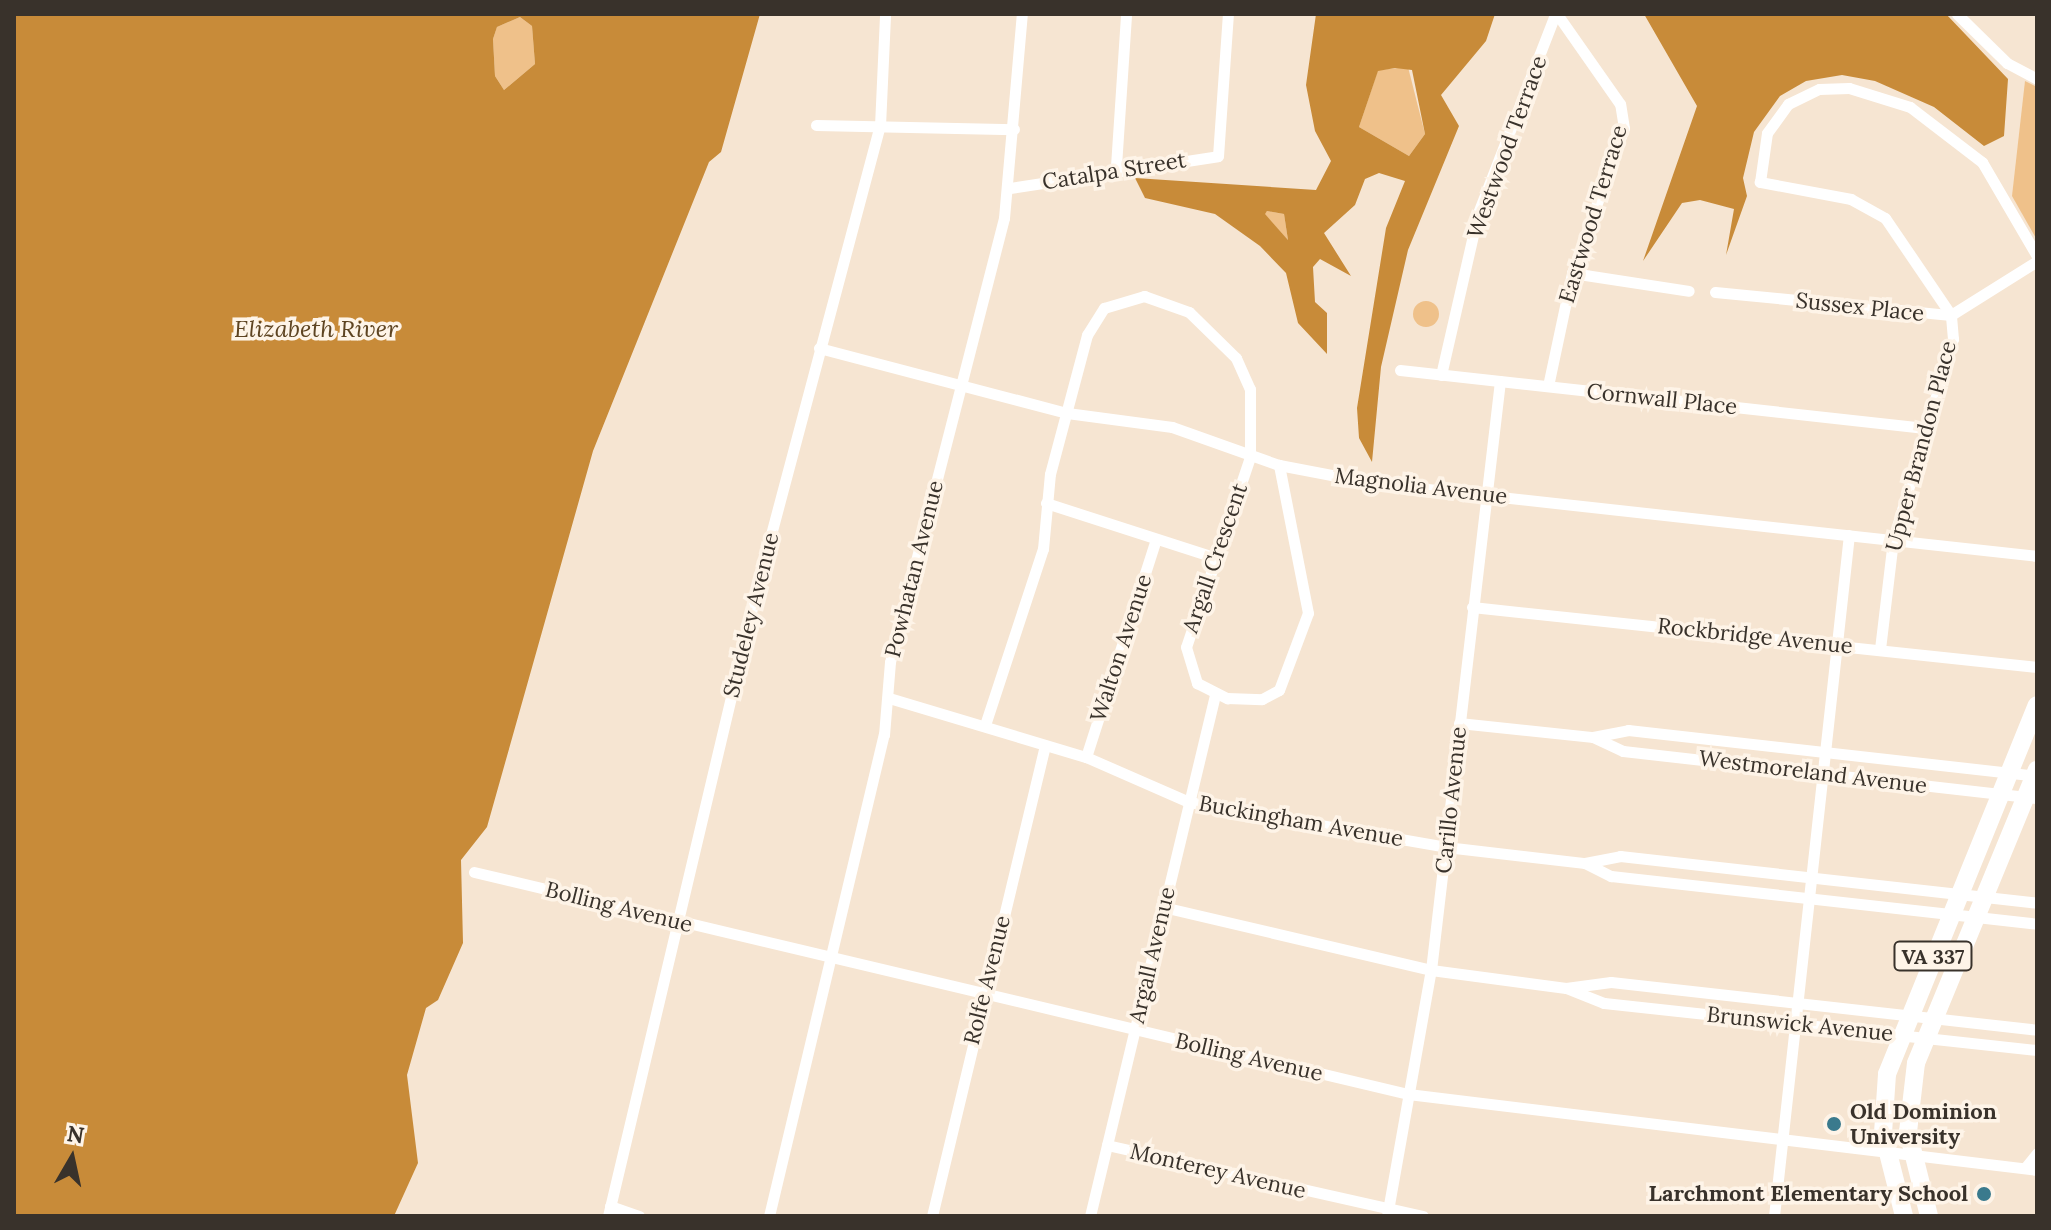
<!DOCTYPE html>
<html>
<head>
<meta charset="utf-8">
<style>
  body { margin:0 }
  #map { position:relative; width:2051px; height:1230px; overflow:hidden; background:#f6e5d2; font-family:Lora,serif }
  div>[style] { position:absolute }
  .green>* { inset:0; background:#efc18a }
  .round { border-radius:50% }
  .water>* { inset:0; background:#c88b39 }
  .minor>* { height:11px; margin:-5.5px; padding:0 5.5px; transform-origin:5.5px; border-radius:5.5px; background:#fff }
  .primary>* { height:18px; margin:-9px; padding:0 9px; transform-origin:9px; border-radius:9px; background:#fff }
  .dots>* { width:22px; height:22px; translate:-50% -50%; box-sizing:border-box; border:4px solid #fef4e8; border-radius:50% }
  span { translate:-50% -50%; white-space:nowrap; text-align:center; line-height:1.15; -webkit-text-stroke:7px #fef4e8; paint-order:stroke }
  .shield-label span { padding:2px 6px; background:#fef4e8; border:2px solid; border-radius:6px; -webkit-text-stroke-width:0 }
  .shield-label { font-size:20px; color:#39322b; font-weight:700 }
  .street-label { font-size:22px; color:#39322b }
  .poi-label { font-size:22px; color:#39322b; font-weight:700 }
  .left { translate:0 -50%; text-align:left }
  .right { translate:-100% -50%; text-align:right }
  .water-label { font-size:24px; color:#5e4422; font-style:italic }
  .frame { position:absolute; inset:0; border:16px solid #39322b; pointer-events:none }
  .north { position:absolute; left:32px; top:1118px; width:80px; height:80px; -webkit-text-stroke:6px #fef4e8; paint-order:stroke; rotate:9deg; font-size:22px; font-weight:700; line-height:32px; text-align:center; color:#39322b }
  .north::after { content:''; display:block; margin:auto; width:28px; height:36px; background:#39322b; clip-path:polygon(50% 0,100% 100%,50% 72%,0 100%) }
</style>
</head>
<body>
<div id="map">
  <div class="green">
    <i style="clip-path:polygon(520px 17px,532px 26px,535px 64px,504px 90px,495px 76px,493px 39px,497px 27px)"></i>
    <i style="clip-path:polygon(1408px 67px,1425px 134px,1409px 156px,1359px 127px,1378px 70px)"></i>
    <i style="clip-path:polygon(2025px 81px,2037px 87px,2037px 240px,2012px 196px)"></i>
    <i style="clip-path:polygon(1267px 211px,1284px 214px,1288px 240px,1264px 214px)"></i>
    <i class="round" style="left:1413px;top:301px;width:26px;height:26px"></i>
  </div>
  <div class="water">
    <i style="clip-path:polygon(evenodd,14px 14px,760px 14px,721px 152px,709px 162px,593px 451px,487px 827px,461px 860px,463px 943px,438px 1000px,426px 1008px,407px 1075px,418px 1163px,394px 1216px,14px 1216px,14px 14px,520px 17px,532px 26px,535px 64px,504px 90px,495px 76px,493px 39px,497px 27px,520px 17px)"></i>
    <i style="clip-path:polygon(evenodd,1316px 14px,1495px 14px,1486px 41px,1441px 95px,1459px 126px,1408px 250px,1381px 367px,1372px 462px,1359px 438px,1357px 408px,1386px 228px,1405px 181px,1379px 173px,1365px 179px,1355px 205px,1324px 233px,1351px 276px,1320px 259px,1313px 267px,1315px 302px,1327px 313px,1327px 354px,1298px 323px,1286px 273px,1260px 246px,1215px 214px,1145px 198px,1135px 178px,1316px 190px,1331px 161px,1315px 131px,1306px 85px,1316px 14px,1395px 68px,1412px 70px,1425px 134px,1409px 156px,1359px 127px,1378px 71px,1395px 68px,1316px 14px,1267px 211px,1284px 214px,1288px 240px,1265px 214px,1267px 211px)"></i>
    <i style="clip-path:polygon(1644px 14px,1946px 14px,2008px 79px,2004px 136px,1984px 146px,1934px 107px,1875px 81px,1842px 75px,1806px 81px,1780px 96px,1754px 132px,1743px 178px,1747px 196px,1726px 255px,1734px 209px,1700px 200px,1682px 203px,1643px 261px,1697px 106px)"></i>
  </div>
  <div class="minor">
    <i style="left:1957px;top:14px;width:70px;rotate:44.4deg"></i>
    <i style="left:2007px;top:63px;width:34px;rotate:28deg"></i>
    <i style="left:816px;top:125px;width:198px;rotate:1.2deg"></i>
    <i style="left:1116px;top:166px;width:152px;rotate:-86.2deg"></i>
    <i style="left:1010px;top:188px;width:210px;rotate:-8.7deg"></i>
    <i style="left:1218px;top:156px;width:142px;rotate:-86deg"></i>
    <i style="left:1572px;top:273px;width:118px;rotate:8.7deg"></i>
    <i style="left:1715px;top:292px;width:237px;rotate:5.6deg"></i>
    <i style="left:1951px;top:315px;width:102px;rotate:-32.1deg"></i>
    <i style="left:819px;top:348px;width:256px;rotate:14.7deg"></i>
    <i style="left:1067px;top:413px;width:106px;rotate:7.6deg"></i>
    <i style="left:1172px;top:427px;width:114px;rotate:19.6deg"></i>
    <i style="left:1279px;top:465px;width:96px;rotate:10.8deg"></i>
    <i style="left:1373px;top:483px;width:668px;rotate:6.27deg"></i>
    <i style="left:1400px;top:370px;width:528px;rotate:6.3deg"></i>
    <i style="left:1441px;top:375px;width:166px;rotate:-77.1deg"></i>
    <i style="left:1478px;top:213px;width:213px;rotate:-68.8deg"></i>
    <i style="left:1548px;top:386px;width:116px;rotate:-78deg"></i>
    <i style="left:1572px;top:273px;width:154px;rotate:-70.3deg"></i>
    <i style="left:1624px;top:128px;width:24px;rotate:-99deg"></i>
    <i style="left:1620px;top:104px;width:110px;rotate:-125deg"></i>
    <i style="left:1046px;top:503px;width:176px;rotate:17.9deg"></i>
    <i style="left:1472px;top:607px;width:568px;rotate:6.06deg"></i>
    <i style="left:1880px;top:649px;width:110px;rotate:-83.2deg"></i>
    <i style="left:1893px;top:540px;width:210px;rotate:-73.4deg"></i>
    <i style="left:1953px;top:339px;width:24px;rotate:-95deg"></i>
    <i style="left:1951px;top:315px;width:117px;rotate:-124.2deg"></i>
    <i style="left:1885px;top:218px;width:39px;rotate:-151deg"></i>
    <i style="left:1851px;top:199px;width:93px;rotate:-169.4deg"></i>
    <i style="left:1760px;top:182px;width:49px;rotate:-81.9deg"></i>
    <i style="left:1767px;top:133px;width:36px;rotate:-54deg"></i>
    <i style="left:1788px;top:104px;width:34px;rotate:-26deg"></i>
    <i style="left:1819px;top:89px;width:30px;rotate:-2deg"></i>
    <i style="left:1849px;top:88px;width:64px;rotate:17.3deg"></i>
    <i style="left:1910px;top:107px;width:91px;rotate:37.4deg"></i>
    <i style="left:1982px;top:162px;width:109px;rotate:59.7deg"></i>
    <i style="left:889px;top:698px;width:206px;rotate:16.7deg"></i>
    <i style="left:1086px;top:757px;width:112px;rotate:23.6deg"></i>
    <i style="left:1189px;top:802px;width:261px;rotate:9.9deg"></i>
    <i style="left:1446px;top:847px;width:140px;rotate:6.6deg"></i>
    <i style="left:1585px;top:863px;width:36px;rotate:-11deg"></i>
    <i style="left:1620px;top:856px;width:420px;rotate:6.4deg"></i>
    <i style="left:1459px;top:723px;width:135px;rotate:6deg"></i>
    <i style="left:1593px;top:737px;width:36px;rotate:-11deg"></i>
    <i style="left:1628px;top:730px;width:412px;rotate:6.4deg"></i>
    <i style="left:985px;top:725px;width:185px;rotate:-71.8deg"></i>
    <i style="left:1043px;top:549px;width:75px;rotate:-84.7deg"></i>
    <i style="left:1050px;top:474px;width:144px;rotate:-75.1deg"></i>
    <i style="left:1087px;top:335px;width:32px;rotate:-58deg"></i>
    <i style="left:1104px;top:308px;width:42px;rotate:-16.7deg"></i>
    <i style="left:1144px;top:296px;width:48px;rotate:19.6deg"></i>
    <i style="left:1189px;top:312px;width:66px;rotate:44.4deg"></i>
    <i style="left:1236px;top:358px;width:34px;rotate:66deg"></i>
    <i style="left:1250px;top:389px;width:68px;rotate:90deg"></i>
    <i style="left:1250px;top:457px;width:200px;rotate:108.6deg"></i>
    <i style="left:1186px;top:647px;width:38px;rotate:73deg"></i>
    <i style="left:1197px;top:683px;width:34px;rotate:27deg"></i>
    <i style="left:1227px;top:698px;width:35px;rotate:2deg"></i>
    <i style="left:1262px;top:699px;width:19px;rotate:-28deg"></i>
    <i style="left:1279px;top:690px;width:82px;rotate:-69.4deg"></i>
    <i style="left:1308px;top:613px;width:151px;rotate:-101.1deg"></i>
    <i style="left:1593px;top:737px;width:33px;rotate:25deg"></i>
    <i style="left:1623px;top:751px;width:417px;rotate:6.5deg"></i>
    <i style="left:1086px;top:757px;width:229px;rotate:-72.2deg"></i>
    <i style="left:1585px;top:863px;width:29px;rotate:27deg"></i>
    <i style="left:1611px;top:876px;width:429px;rotate:6.4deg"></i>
    <i style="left:474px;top:872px;width:960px;rotate:13.37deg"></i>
    <i style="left:1408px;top:1094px;width:634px;rotate:6.89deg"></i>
    <i style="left:1163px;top:907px;width:275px;rotate:13.2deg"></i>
    <i style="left:1431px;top:970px;width:136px;rotate:7.6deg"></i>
    <i style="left:1566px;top:988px;width:45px;rotate:-7.6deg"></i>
    <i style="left:1611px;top:982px;width:429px;rotate:6.4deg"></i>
    <i style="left:1566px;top:988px;width:41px;rotate:21.5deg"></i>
    <i style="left:1604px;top:1003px;width:436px;rotate:6.2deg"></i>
    <i style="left:1107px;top:1145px;width:324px;rotate:12.7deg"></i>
    <i style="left:2025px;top:1168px;width:19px;rotate:-51deg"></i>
    <i style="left:610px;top:1206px;width:31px;rotate:19deg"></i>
    <i style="left:608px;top:1216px;width:646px;rotate:-76.67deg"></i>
    <i style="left:757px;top:587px;width:477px;rotate:-75.1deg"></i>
    <i style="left:880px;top:126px;width:112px;rotate:-87.4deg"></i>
    <i style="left:769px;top:1216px;width:495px;rotate:-76.6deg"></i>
    <i style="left:884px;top:735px;width:73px;rotate:-85.3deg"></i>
    <i style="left:890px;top:662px;width:458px;rotate:-75.6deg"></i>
    <i style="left:1004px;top:218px;width:205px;rotate:-85deg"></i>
    <i style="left:932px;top:1216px;width:484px;rotate:-76.5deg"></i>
    <i style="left:1090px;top:1216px;width:536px;rotate:-76.51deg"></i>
    <i style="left:1387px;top:1216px;width:250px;rotate:-79.9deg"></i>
    <i style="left:1431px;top:970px;width:593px;rotate:-83.32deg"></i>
    <i style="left:1774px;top:1216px;width:685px;rotate:-83.72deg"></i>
  </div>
  <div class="primary">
    <i style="left:1904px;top:1216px;width:86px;rotate:-104.2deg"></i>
    <i style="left:1883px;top:1133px;width:59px;rotate:-86.1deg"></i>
    <i style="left:1887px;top:1074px;width:398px;rotate:-67.9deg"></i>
    <i style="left:1929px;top:1216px;width:87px;rotate:-104deg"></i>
    <i style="left:1908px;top:1132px;width:69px;rotate:-83.4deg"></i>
    <i style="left:1916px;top:1063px;width:317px;rotate:-67.6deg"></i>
  </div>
  <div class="dots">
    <i style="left:1834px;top:1124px;background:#3a7a8d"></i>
    <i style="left:1984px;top:1194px;background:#3a7a8d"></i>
  </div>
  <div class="shield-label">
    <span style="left:1933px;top:956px">VA 337</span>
  </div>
  <div class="street-label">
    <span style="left:1507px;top:147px;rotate:-70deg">Westwood Terrace</span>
    <span style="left:1114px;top:171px;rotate:-9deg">Catalpa Street</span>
    <span style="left:1593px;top:214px;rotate:-73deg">Eastwood Terrace</span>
    <span style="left:1860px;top:307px;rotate:6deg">Sussex Place</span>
    <span style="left:1662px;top:399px;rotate:6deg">Cornwall Place</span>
    <span style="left:1921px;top:446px;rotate:-75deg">Upper Brandon Place</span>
    <span style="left:1421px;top:486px;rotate:7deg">Magnolia Avenue</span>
    <span style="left:1215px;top:558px;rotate:-71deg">Argall Crescent</span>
    <span style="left:914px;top:569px;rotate:-76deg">Powhatan Avenue</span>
    <span style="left:751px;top:615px;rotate:-76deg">Studeley Avenue</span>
    <span style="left:1755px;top:636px;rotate:6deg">Rockbridge Avenue</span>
    <span style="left:1121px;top:648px;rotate:-72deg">Walton Avenue</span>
    <span style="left:1813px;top:772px;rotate:7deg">Westmoreland Avenue</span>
    <span style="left:1451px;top:800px;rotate:-84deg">Carillo Avenue</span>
    <span style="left:1301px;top:821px;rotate:10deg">Buckingham Avenue</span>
    <span style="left:619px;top:907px;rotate:14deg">Bolling Avenue</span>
    <span style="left:1152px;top:955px;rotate:-77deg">Argall Avenue</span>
    <span style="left:987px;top:980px;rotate:-76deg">Rolfe Avenue</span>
    <span style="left:1800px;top:1024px;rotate:6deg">Brunswick Avenue</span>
    <span style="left:1249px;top:1057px;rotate:13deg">Bolling Avenue</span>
    <span style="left:1218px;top:1171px;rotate:13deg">Monterey Avenue</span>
  </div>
  <div class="poi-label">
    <span class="left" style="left:1850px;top:1124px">Old Dominion<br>University</span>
    <span class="right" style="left:1968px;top:1194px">Larchmont Elementary School</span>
  </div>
  <div class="water-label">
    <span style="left:316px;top:329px">Elizabeth River</span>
  </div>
  <div class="frame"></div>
  <div class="north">N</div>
</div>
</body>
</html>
